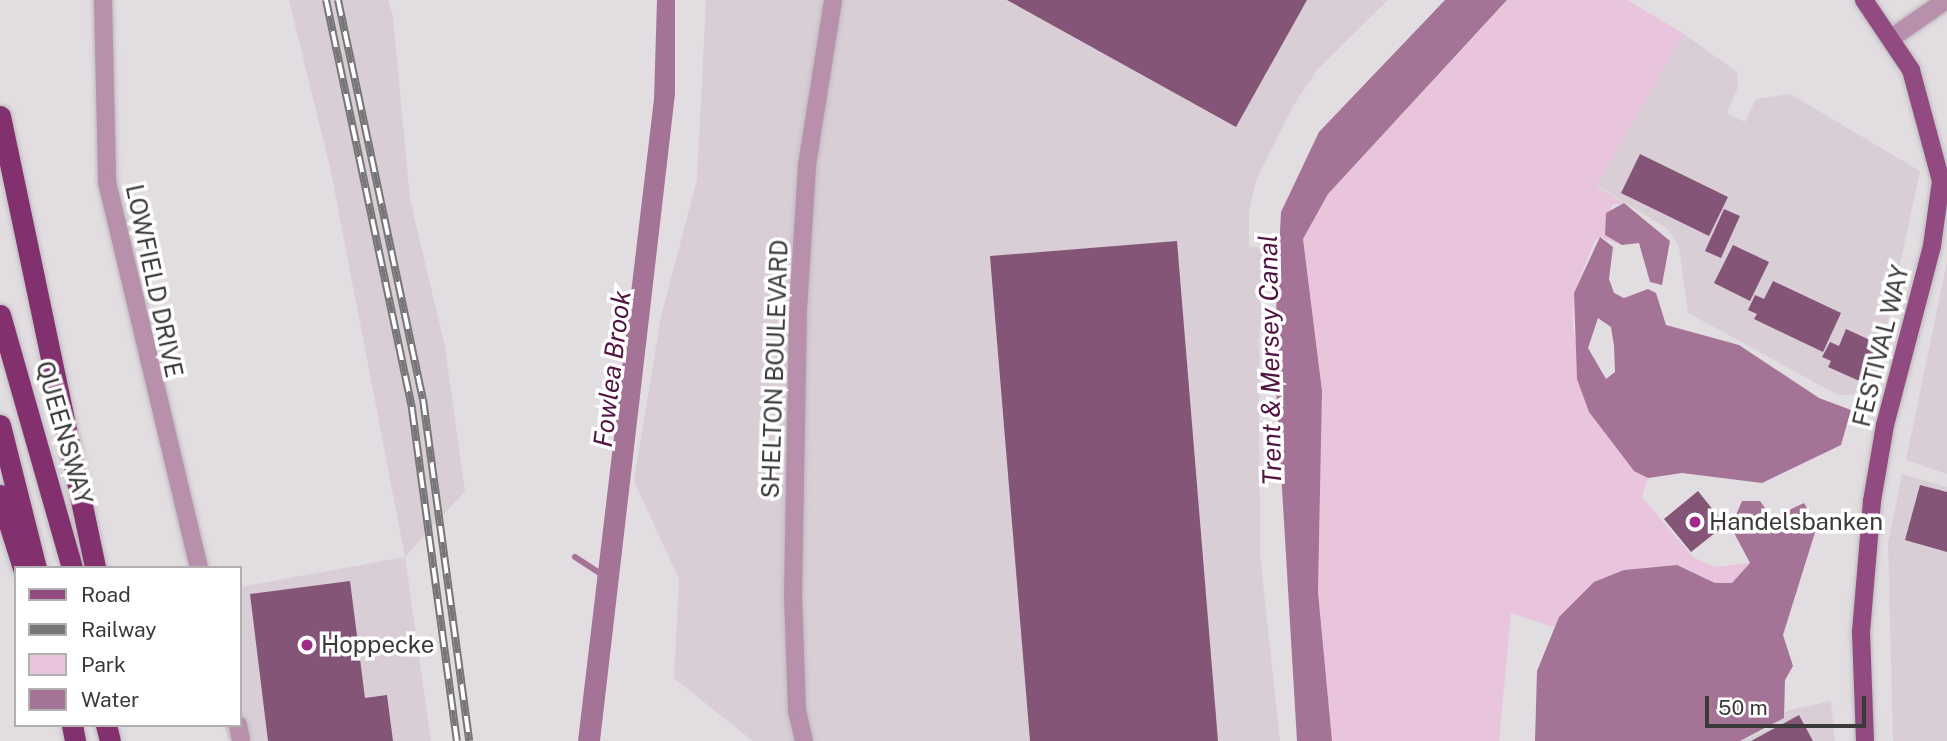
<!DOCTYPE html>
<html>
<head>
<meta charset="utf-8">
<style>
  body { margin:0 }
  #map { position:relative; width:1947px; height:741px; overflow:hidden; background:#e2dde1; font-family:"Public Sans",sans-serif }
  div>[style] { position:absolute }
  .built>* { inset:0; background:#d9ced6 }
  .green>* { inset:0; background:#e8c5dd }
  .water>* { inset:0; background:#a57396 }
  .stream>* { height:6px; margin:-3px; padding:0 3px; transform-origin:3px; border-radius:3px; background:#a57396 }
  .building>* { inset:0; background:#845576 }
  .roads { filter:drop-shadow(0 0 2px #bdb9bc) drop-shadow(0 0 2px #bdb9bc) }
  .street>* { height:18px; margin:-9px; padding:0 9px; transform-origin:9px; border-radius:9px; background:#b890ac }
  .primary>* { height:18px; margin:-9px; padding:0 9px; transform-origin:9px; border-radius:9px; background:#924b80 }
  .highway>* { height:21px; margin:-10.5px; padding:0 10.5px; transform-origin:10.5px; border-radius:10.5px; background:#83306f }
  .rail>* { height:8px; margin-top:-4px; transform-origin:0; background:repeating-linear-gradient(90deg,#fff 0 16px,#797678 0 32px); box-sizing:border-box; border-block:2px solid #797678 }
  .dots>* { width:19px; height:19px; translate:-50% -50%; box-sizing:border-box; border:4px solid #fff; border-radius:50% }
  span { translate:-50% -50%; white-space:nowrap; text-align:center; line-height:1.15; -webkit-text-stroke:7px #fff; paint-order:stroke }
  .street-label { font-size:24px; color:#3b393a }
  .poi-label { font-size:24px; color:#3b393a }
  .left { translate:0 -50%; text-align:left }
  .water-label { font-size:26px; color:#511443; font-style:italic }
  .legend { position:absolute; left:14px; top:566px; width:228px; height:161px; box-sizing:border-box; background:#fff; border:2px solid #b1b0b0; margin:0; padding:9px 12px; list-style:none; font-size:21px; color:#3b393a }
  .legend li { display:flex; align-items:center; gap:14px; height:35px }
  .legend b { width:35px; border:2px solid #b1b0b0 }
  .scale { position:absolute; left:1705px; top:696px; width:161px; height:32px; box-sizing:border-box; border:4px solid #3b393a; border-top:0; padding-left:9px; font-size:21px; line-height:24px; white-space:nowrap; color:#3b393a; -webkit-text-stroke:5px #fff; paint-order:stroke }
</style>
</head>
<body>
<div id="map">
  <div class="built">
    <i style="clip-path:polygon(289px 0,388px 0,393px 17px,410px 199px,445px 347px,465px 491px,405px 557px,431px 741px,229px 741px,224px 725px,240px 725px,240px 587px,405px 557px,331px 172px)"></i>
    <i style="clip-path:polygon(706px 0,1388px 0,1317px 70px,1293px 106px,1256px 180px,1249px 212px,1249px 246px,1267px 249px,1259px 339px,1260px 554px,1280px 741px,753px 741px,674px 678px,679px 579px,634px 481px,661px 316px,697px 180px)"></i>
    <i style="clip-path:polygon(1684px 34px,1737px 72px,1738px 87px,1727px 113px,1745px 122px,1756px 99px,1790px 94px,1920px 171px,1872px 395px,1838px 395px,1688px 313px,1679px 247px,1668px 229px,1596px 185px)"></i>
    <i style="clip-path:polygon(1947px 262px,1947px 474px,1906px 460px)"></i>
    <i style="clip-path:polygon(1902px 474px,1947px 487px,1947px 741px,1893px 741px,1888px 543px)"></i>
    <i style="clip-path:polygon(1831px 701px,1835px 741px,1740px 741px,1768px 729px,1786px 711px)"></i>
  </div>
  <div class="green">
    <i style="clip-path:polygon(1508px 0,1627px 0,1684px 34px,1596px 186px,1624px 203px,1612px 205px,1605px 235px,1622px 245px,1600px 237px,1594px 242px,1574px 293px,1573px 327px,1589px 412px,1634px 471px,1648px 478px,1642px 497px,1693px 557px,1714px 567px,1750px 563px,1732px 583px,1715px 583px,1677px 565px,1624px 570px,1553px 627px,1511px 613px,1499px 741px,1332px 741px,1318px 592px,1322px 391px,1303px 239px,1328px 194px)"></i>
  </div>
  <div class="water">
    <i style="clip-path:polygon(657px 0,675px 0,675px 94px,600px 741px,578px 741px,654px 99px)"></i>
    <i style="clip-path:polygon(1445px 0,1507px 0,1328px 194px,1303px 239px,1322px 391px,1318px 592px,1332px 741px,1297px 741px,1274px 353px,1281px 212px,1319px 132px)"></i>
    <i style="clip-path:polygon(1624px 203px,1670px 241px,1662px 285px,1650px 282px,1639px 243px,1622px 245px,1605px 235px,1606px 213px)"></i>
    <i style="clip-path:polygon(evenodd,1600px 237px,1613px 247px,1609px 279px,1614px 293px,1624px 298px,1648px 289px,1656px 293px,1666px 325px,1739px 345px,1819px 398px,1851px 410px,1841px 445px,1762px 483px,1682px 473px,1648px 478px,1634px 471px,1589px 412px,1577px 379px,1574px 293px,1600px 237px,1598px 318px,1611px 327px,1614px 346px,1615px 372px,1606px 379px,1588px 348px,1598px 318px)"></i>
    <i style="clip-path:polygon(1742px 501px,1760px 501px,1772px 518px,1804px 503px,1817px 526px,1783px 635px,1793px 666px,1785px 680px,1784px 718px,1740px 741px,1535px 741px,1537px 671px,1559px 617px,1594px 582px,1624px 570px,1677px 565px,1715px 583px,1732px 583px,1750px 563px,1731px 527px)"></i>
  </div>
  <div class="stream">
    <i style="left:575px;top:557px;width:33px;rotate:33deg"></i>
  </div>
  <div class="building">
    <i style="clip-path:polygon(1007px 0,1307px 0,1236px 127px)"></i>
    <i style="clip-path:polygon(1640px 154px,1728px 197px,1709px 236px,1621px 193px)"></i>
    <i style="clip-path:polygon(1724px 209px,1740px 216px,1721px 258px,1705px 251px)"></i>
    <i style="clip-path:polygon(1177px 241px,1218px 741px,1030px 741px,990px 256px)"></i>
    <i style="clip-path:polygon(1733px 245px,1769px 262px,1750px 301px,1714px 283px)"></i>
    <i style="clip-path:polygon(1773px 281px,1841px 313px,1823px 352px,1754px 319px,1757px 314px,1748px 310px,1755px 295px,1764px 299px)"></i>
    <i style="clip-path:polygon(1846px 329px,1881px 345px,1864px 383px,1828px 367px,1831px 361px,1822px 357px,1830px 342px,1839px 346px)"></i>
    <i style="clip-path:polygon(1920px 485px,1947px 492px,1947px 552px,1905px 540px)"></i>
    <i style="clip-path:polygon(1698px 491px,1725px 525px,1691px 552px,1664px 519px)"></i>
    <i style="clip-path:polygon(350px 581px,365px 698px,387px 695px,393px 741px,268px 741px,250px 594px)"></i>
    <i style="clip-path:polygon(1799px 715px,1813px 741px,1751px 741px)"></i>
  </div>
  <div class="roads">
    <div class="street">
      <i style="left:103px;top:0;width:182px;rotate:88.7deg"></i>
      <i style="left:107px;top:182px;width:397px;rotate:76.6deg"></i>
      <i style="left:1893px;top:37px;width:65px;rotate:-34.9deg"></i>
      <i style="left:238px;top:725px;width:16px;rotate:79deg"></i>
      <i style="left:804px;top:741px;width:32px;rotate:-103deg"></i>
      <i style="left:797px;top:710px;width:114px;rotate:-92deg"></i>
      <i style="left:793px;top:596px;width:286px;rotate:-89deg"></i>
      <i style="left:798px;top:310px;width:145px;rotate:-86.4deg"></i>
      <i style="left:807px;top:165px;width:167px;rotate:-81deg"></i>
    </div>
    <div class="primary">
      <i style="left:1864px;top:0;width:84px;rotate:56.1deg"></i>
      <i style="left:1911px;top:70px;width:115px;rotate:74.9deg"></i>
      <i style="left:1941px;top:181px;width:66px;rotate:97.9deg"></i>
      <i style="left:1932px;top:246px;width:185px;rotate:104.7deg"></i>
      <i style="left:1885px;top:425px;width:77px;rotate:99.7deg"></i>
      <i style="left:1872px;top:501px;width:131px;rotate:94.8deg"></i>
      <i style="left:1861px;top:632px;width:109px;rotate:87.9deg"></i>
    </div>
    <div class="highway">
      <i style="left:0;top:116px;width:462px;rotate:78.1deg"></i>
      <i style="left:0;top:315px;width:263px;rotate:74.1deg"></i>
      <i style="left:0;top:425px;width:147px;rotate:75.9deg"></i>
      <i style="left:0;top:495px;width:77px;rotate:72.5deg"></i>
      <i style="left:72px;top:725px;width:16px;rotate:79deg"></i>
      <i style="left:106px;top:725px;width:16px;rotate:76deg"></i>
    </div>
  </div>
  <div class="rail">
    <i style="left:326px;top:0;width:418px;rotate:78.1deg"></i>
    <i style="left:412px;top:409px;width:335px;rotate:82.3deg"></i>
    <i style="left:338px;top:0;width:408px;rotate:78deg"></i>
    <i style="left:423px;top:399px;width:345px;rotate:82.3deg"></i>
  </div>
  <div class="dots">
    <i style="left:1695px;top:522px;background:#9e2a85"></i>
    <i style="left:307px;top:645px;background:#9e2a85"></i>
  </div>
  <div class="street-label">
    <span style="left:154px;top:281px;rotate:78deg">LOWFIELD DRIVE</span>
    <span style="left:1881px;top:346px;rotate:-76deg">FESTIVAL WAY</span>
    <span style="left:775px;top:369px;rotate:-88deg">SHELTON BOULEVARD</span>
    <span style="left:64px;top:433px;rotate:74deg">QUEENSWAY</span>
  </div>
  <div class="poi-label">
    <span class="left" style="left:1709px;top:522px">Handelsbanken</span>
    <span class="left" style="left:321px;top:645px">Hoppecke</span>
  </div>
  <div class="water-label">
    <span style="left:1270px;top:360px;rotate:-91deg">Trent &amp; Mersey Canal</span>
    <span style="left:612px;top:369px;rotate:-83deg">Fowlea Brook</span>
  </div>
  <ul class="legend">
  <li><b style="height:9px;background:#924b80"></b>Road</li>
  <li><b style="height:9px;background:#797678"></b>Railway</li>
  <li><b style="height:19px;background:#e8c5dd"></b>Park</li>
  <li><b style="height:19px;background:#a57396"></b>Water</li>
  </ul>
  <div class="scale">50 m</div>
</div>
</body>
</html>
